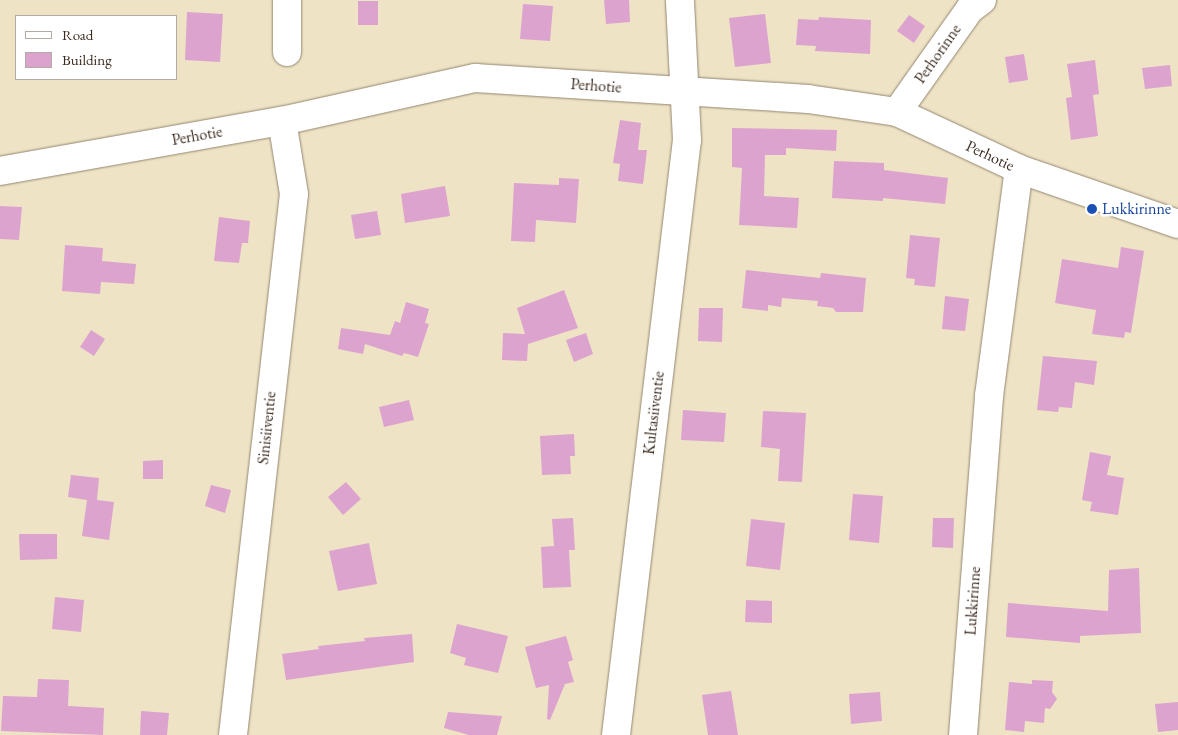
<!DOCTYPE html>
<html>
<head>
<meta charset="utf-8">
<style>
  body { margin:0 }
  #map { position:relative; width:1178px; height:735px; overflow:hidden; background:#eee3c5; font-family:"EB Garamond",serif }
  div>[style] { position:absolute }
  .building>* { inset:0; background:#dda3cf }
  .roads { filter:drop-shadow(0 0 1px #948672) drop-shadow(0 0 1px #948672) }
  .minor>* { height:28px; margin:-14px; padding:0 14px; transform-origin:14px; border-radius:14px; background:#fff }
  .dots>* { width:14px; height:14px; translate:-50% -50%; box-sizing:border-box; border:2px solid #fff; border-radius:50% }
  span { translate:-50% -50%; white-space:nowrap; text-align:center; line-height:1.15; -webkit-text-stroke:5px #fff; paint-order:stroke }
  .street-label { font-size:16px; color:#3b2a1e }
  .transit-label { font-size:16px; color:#164399 }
  .left { translate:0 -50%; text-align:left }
  .legend { position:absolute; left:15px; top:15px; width:162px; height:65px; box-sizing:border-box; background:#fff; border:1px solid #b1aaa5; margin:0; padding:6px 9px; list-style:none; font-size:15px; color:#3b2a1e }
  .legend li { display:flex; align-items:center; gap:10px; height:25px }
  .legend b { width:25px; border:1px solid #b1aaa5 }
</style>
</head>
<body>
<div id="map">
  <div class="building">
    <i style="clip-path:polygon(604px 0,629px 0,630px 22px,606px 24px)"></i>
    <i style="clip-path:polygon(358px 1px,378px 1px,378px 25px,358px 25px)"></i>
    <i style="clip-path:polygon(523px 4px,553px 6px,550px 41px,520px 39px)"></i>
    <i style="clip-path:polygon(187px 12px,223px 14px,220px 62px,185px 60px)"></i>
    <i style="clip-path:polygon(765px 14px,771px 63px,735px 67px,729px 18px)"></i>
    <i style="clip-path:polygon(909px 15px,925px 26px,914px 43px,897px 31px)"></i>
    <i style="clip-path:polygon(819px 17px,871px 20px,870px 54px,815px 51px,816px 46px,796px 45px,798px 19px,818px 20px)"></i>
    <i style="clip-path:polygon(1024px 54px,1028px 80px,1009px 83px,1005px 57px)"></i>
    <i style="clip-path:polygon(1095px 60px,1099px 94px,1093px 95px,1098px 136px,1071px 140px,1066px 98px,1072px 97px,1067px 64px)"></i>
    <i style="clip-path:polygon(1170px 65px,1172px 86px,1145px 89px,1142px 68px)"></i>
    <i style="clip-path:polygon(620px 120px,641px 123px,638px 150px,647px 150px,643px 184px,618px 181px,620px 164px,613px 163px)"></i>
    <i style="clip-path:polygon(732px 128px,837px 130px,836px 151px,786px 148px,786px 155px,765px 155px,764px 196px,799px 198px,797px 228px,739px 225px,742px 168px,732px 167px)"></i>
    <i style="clip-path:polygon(834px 161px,884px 163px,884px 170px,948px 178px,945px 204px,883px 198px,883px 201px,832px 198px)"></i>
    <i style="clip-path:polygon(559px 178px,579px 179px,576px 223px,536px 220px,535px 242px,511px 241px,514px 183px,559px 185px)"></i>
    <i style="clip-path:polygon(445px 186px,450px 216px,405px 223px,401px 194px)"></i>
    <i style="clip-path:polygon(0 206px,22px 207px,19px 240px,0 239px)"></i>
    <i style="clip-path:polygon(377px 211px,381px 235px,355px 239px,351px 215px)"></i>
    <i style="clip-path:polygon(219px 217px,250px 221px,248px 243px,242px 243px,239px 263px,214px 261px)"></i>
    <i style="clip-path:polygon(910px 235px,940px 238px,935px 287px,914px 285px,915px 279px,906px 278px)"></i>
    <i style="clip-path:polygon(65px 245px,103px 248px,102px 261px,136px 264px,134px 284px,101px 282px,100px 294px,62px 291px)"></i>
    <i style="clip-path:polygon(1121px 247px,1144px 251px,1131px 333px,1125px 332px,1124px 338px,1092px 334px,1096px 310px,1055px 303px,1062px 259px,1118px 268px)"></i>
    <i style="clip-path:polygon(746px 270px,820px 278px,821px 273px,866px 278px,863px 312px,836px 312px,833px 308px,817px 306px,818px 301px,782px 298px,781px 307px,768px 305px,768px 311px,742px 308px)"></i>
    <i style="clip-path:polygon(564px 290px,578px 328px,528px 344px,527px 361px,502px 360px,503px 333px,525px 334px,517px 308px)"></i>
    <i style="clip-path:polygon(945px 296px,969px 299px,965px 331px,942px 329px)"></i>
    <i style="clip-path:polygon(406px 302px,429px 309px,425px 323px,429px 324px,418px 357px,404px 353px,402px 356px,365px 344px,363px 354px,338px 349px,341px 328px,390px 335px,395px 321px,400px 323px)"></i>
    <i style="clip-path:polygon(699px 308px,723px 308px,722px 342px,698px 341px)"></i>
    <i style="clip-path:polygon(91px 330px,105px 339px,94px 356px,80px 347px)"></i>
    <i style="clip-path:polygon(586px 333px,593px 354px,574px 362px,566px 340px)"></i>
    <i style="clip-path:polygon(1043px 356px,1097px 361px,1094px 385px,1075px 382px,1072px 408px,1059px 407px,1058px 412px,1037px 410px)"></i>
    <i style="clip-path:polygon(409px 400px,414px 420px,384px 427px,379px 407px)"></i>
    <i style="clip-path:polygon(683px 410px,726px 413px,724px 442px,681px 440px)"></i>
    <i style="clip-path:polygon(763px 411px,806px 413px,802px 482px,778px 481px,780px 449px,761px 447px)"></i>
    <i style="clip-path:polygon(574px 434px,575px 456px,570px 456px,571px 474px,542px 475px,540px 436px)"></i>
    <i style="clip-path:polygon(1090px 452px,1111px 456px,1107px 475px,1124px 478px,1118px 515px,1090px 511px,1092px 502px,1082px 500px)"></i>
    <i style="clip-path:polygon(163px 460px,163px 479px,143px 479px,143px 461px)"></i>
    <i style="clip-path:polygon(71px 475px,99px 478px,97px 500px,114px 502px,109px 540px,82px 536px,87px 500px,68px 497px)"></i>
    <i style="clip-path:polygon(346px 482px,361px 499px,343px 515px,328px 497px)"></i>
    <i style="clip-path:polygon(211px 485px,231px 490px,225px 513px,205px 506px)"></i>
    <i style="clip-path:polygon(853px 494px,883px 496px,879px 543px,849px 540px)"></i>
    <i style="clip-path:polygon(573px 518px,575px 550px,569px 550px,571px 587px,543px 588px,541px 547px,554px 546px,552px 519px)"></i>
    <i style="clip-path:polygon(933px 518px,954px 518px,953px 548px,932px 547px)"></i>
    <i style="clip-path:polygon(751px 519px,785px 523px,780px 570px,746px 566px)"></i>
    <i style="clip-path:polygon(19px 534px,57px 534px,57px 559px,20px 560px)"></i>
    <i style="clip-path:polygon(369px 543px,377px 584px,338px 591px,329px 551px)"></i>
    <i style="clip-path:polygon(1139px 568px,1141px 633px,1080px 636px,1080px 643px,1006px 637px,1008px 603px,1108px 611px,1109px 570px)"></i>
    <i style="clip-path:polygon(55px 597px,84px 600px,81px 632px,52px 629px)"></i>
    <i style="clip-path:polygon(746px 600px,772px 601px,772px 623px,745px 622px)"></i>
    <i style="clip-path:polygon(457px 624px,508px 636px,498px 673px,464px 665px,466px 658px,450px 653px)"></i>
    <i style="clip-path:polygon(412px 634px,414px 662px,286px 680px,282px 654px,319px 649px,318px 646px,365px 641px,364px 638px)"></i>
    <i style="clip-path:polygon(566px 636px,573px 660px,568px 662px,574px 682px,565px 684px,550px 720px,547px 719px,549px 685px,536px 688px,525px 647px)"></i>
    <i style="clip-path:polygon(38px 679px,69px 680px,68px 706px,104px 708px,103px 735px,1px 731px,3px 696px,37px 697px)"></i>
    <i style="clip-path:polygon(1032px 680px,1053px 681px,1052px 692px,1057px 699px,1050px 709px,1045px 708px,1044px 723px,1025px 721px,1024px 732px,1005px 730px,1009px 682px,1032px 684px)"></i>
    <i style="clip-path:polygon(731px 691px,738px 735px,708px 735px,702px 695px)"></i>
    <i style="clip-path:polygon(880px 692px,882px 721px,851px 724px,849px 694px)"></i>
    <i style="clip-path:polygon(1178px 702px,1178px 730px,1158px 732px,1155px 704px)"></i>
    <i style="clip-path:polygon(141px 711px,169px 713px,167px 735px,140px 735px)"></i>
    <i style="clip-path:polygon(448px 712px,502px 716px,497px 735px,469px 735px,444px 728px)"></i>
  </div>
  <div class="roads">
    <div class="minor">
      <i style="left:287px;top:0;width:52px;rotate:90deg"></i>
      <i style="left:897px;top:112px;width:126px;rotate:-54.7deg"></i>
      <i style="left:970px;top:9px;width:15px;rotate:-37deg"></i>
      <i style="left:0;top:171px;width:286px;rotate:-10.1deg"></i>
      <i style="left:282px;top:121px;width:198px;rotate:-12.6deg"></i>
      <i style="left:475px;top:78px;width:334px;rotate:3.6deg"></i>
      <i style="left:808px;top:99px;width:90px;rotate:8.3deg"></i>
      <i style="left:897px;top:112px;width:135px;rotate:25deg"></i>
      <i style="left:1019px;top:169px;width:168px;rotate:19.1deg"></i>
      <i style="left:233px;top:735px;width:544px;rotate:-83.57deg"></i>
      <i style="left:294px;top:194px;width:74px;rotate:-99.3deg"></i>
      <i style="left:616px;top:735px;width:599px;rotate:-83.2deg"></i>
      <i style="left:687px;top:140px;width:140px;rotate:-92.9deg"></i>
      <i style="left:963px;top:735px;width:340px;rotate:-85.6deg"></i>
      <i style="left:989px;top:396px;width:229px;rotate:-82.5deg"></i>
    </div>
  </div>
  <div class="dots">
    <i style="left:1092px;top:209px;background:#1a4fb4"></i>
  </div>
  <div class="street-label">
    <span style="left:938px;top:54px;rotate:-55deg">Perhorinne</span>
    <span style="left:596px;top:86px;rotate:4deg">Perhotie</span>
    <span style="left:197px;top:136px;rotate:-10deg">Perhotie</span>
    <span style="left:990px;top:156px;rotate:25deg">Perhotie</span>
    <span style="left:654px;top:413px;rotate:-83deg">Kultasiiventie</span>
    <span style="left:267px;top:428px;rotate:-84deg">Sinisiiventie</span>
    <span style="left:973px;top:601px;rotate:-86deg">Lukkirinne</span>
  </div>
  <div class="transit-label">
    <span class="left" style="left:1102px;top:209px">Lukkirinne</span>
  </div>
  <ul class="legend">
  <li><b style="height:6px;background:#fff"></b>Road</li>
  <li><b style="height:14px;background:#dda3cf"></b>Building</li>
  </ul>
</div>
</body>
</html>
